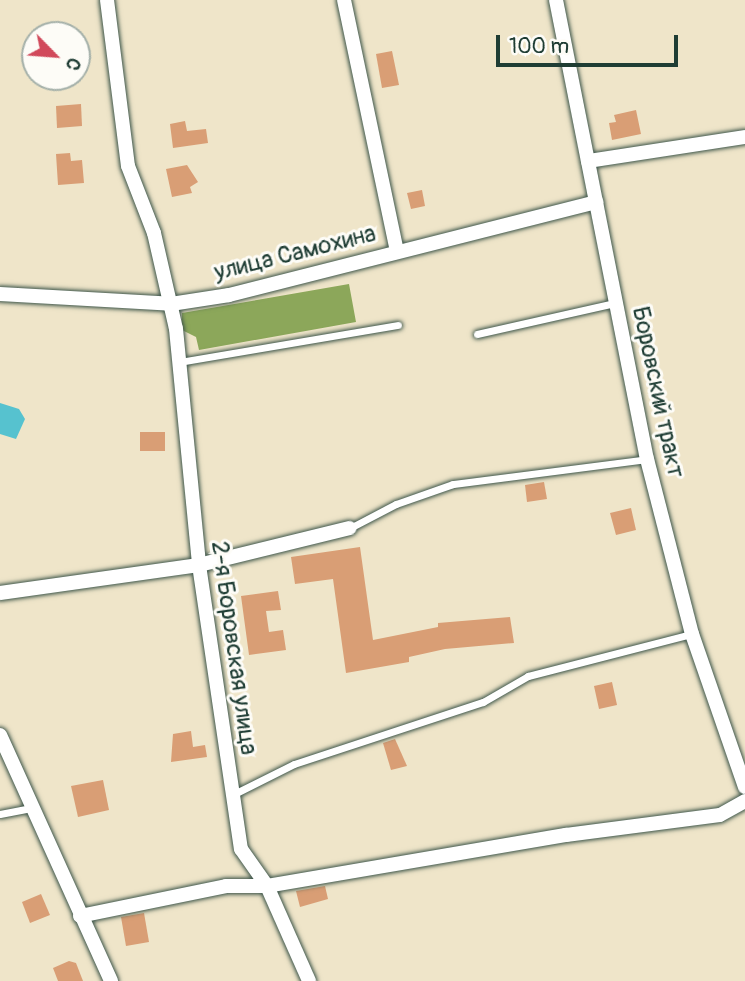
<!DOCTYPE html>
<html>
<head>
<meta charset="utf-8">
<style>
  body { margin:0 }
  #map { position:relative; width:745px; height:981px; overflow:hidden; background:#efe5c9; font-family:Pangolin,sans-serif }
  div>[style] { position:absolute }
  .forest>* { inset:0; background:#8ca75a }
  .water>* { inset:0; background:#56c2cf }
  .building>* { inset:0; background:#d99e75 }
  .roads { filter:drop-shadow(0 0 2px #3e564a) drop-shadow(0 0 2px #3e564a) }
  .service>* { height:7px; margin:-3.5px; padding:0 3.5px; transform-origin:3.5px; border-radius:3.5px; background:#fff }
  .minor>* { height:14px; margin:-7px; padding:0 7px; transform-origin:7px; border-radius:7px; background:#fff }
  span { translate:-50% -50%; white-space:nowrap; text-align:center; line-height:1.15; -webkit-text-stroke:6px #fdfcf7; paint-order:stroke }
  .street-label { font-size:24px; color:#1f3d34 }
  .north { position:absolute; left:21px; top:21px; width:70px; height:70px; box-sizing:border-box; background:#fdfcf7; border:2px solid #a4b0a9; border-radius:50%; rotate:115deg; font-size:19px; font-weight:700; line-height:28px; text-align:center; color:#1f3d34 }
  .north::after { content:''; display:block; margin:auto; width:24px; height:32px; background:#d1495b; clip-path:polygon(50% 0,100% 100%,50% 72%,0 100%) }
  .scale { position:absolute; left:496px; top:35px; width:182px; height:32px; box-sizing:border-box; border:4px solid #1f3d34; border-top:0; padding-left:9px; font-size:21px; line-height:24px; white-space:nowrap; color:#1f3d34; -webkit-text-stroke:5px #fdfcf7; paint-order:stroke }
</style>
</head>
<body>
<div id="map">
  <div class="forest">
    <i style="clip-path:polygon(349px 284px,356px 322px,199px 350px,196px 337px,182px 330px,182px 313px)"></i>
  </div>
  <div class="water">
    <i style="clip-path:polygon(0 403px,19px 409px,25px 419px,16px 439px,0 434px)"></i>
  </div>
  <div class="building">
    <i style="clip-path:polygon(392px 51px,399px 85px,382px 88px,376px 54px)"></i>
    <i style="clip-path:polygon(81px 104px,82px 126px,57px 128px,56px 106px)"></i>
    <i style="clip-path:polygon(636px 110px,641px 134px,612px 140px,609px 123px,616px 122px,614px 115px)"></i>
    <i style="clip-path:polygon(185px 121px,187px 131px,206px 129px,208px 143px,173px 148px,170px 124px)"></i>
    <i style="clip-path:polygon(70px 153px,71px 161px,82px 160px,84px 183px,58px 185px,56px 154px)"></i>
    <i style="clip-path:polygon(187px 165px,198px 182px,190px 187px,192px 193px,172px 197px,166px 169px)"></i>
    <i style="clip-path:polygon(422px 190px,425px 206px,411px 209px,407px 193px)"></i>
    <i style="clip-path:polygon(140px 432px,165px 432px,165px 451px,140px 451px)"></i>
    <i style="clip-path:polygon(544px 482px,547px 499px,527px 502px,525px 485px)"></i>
    <i style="clip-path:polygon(631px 508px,636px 530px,616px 535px,610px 513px)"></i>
    <i style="clip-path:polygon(360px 547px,373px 640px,438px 627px,438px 623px,510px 617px,514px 643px,445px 649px,409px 657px,409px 662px,346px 673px,333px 579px,295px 584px,291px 557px)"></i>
    <i style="clip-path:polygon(278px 591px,281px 610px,266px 611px,269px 632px,283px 630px,286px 650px,249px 655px,241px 596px)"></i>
    <i style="clip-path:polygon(612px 682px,617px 705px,599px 709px,594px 686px)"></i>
    <i style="clip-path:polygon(191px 731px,193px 747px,205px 745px,207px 757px,171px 762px,173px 734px)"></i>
    <i style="clip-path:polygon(395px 739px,407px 766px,391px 770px,383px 743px)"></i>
    <i style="clip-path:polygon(103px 780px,109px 810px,78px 817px,71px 786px)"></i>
    <i style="clip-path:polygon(325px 886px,328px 899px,300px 907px,296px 891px)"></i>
    <i style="clip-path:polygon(41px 894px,50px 915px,30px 923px,22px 902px)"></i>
    <i style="clip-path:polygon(144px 913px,149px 942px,126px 946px,121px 917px)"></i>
    <i style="clip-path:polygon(69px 961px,76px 963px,83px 981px,58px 981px,53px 968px)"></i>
  </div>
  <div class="roads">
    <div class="service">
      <i style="left:477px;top:334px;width:141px;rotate:-12.7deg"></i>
      <i style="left:179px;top:362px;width:222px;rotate:-9.6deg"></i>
      <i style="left:350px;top:528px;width:52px;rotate:-27.6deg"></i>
      <i style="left:396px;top:504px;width:60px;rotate:-19.3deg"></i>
      <i style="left:453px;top:484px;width:196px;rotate:-7.3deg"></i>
      <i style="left:232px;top:795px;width:69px;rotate:-26.6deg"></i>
      <i style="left:294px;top:764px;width:199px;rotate:-18.2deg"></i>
      <i style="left:483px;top:702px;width:52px;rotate:-30deg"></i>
      <i style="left:528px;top:676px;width:169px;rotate:-14.4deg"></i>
      <i style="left:0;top:814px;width:33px;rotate:-11deg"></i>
    </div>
    <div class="minor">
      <i style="left:107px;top:0;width:167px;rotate:82.8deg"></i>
      <i style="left:128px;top:166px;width:72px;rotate:68.8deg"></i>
      <i style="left:154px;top:233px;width:98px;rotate:77.1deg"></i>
      <i style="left:176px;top:329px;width:237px;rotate:84.4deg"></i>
      <i style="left:199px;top:565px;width:287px;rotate:81.6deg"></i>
      <i style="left:241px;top:849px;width:45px;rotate:54.9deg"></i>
      <i style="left:267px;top:886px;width:104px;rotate:66.1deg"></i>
      <i style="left:344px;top:0;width:257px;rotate:78.1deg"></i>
      <i style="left:556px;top:0;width:468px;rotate:78.8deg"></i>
      <i style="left:647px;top:459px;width:181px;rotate:75.6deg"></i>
      <i style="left:692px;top:634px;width:162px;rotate:70.9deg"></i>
      <i style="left:588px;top:161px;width:159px;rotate:-8.7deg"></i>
      <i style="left:0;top:294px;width:171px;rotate:3.3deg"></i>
      <i style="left:171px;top:304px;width:59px;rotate:-8.8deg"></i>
      <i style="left:229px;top:295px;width:379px;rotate:-14.2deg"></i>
      <i style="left:0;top:593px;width:201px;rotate:-8deg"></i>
      <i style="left:199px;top:565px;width:155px;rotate:-13.8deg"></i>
      <i style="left:0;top:735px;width:270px;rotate:65.7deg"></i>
      <i style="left:80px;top:916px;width:149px;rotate:-11.6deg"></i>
      <i style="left:226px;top:886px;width:41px"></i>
      <i style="left:267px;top:886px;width:303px;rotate:-9.7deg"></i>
      <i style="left:566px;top:835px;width:155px;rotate:-7.4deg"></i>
      <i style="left:720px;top:815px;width:29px;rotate:-29deg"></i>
    </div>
  </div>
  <div class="street-label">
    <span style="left:295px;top:253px;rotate:-14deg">улица Самохина</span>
    <span style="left:658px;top:392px;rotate:78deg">Боровский тракт</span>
    <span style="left:234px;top:648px;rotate:82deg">2-я Боровская улица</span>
  </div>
  <div class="north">С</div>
  <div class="scale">100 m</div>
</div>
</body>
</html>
